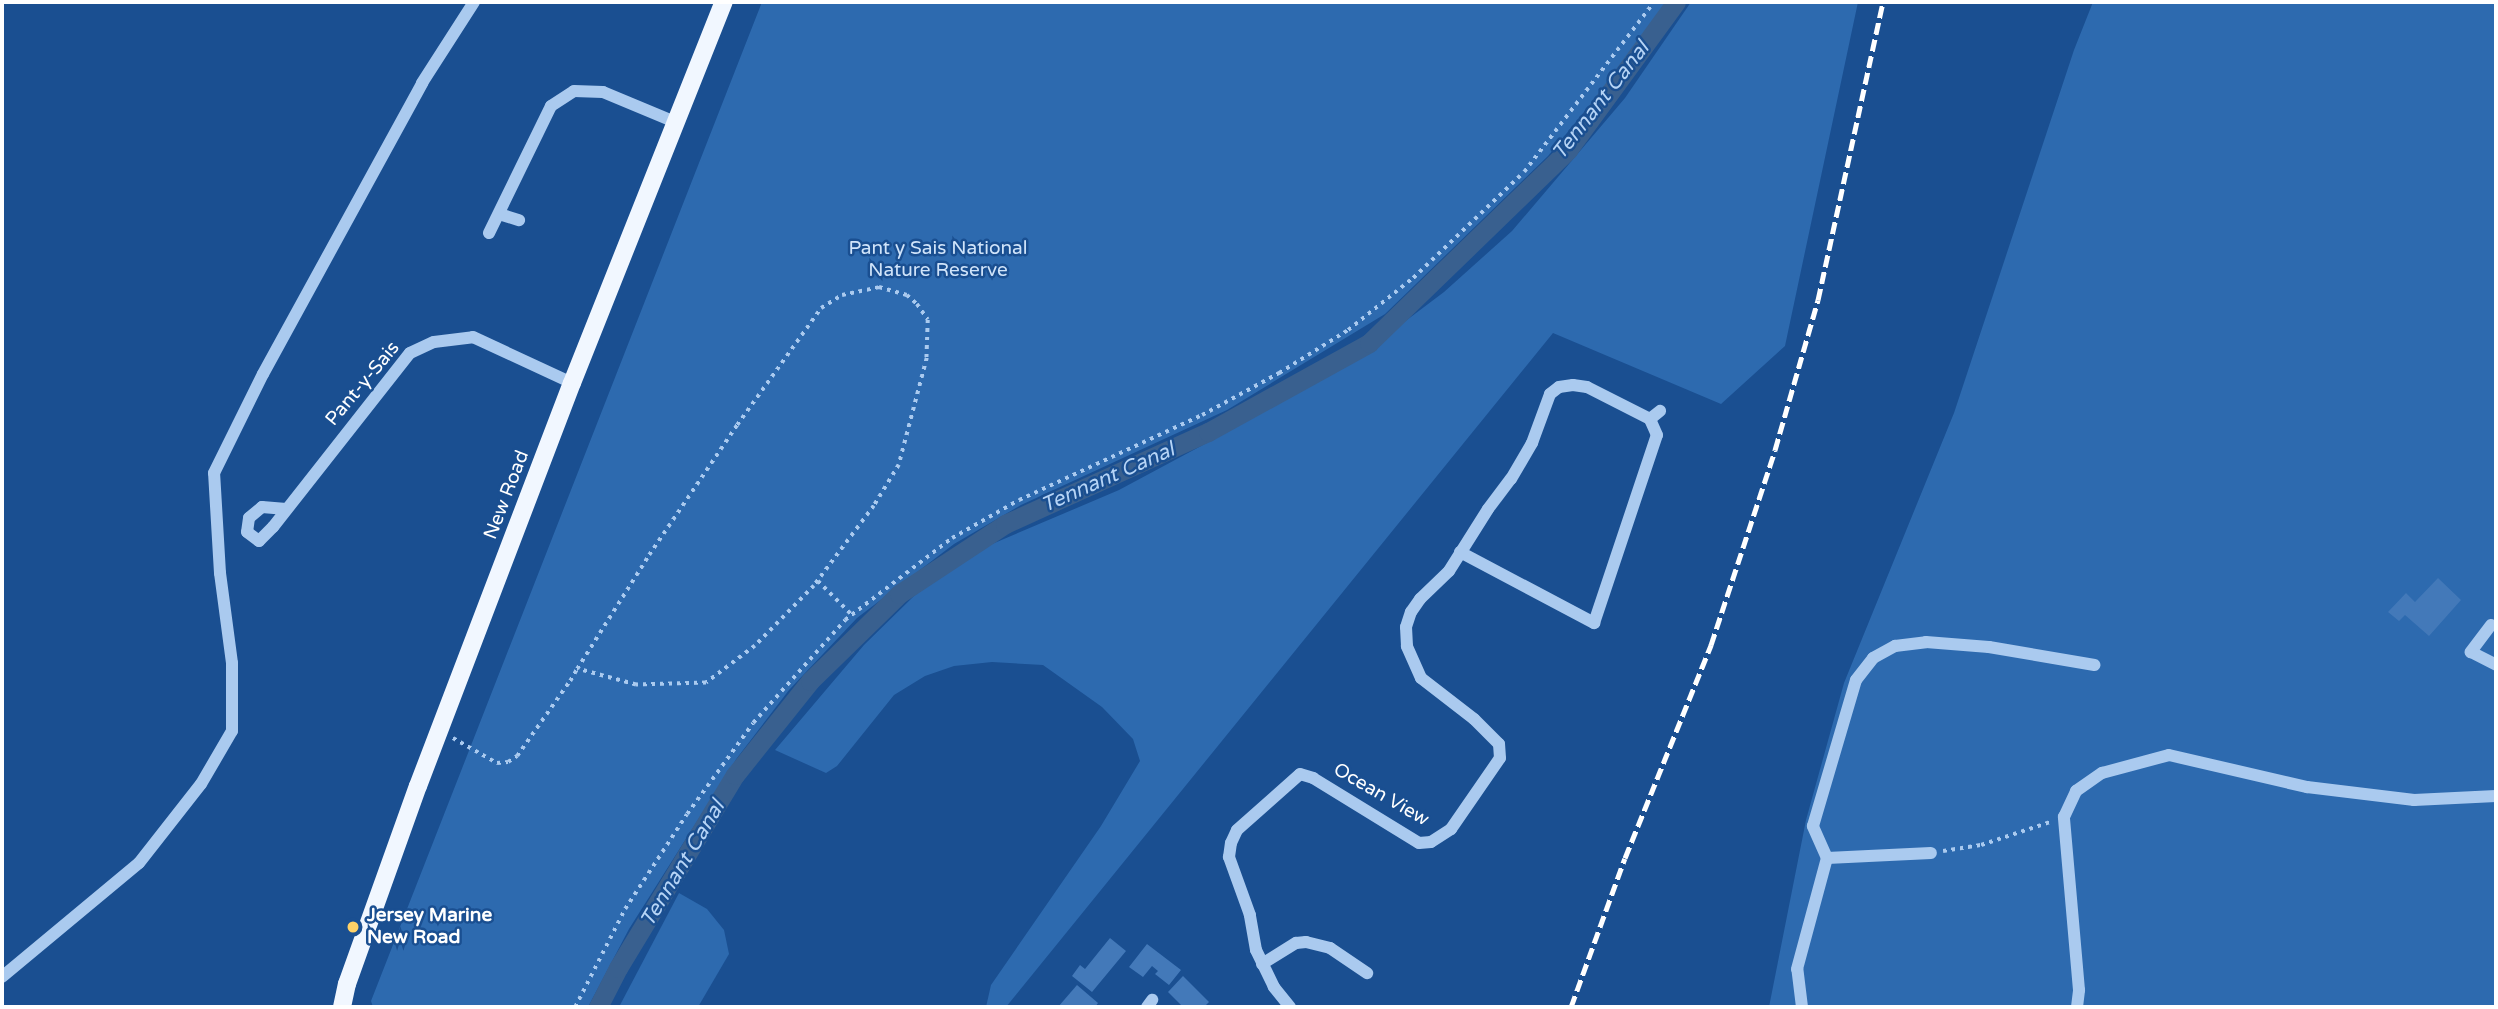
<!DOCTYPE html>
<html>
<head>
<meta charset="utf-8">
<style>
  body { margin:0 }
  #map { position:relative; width:2498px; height:1009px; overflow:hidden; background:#1a4f91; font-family:"Varela Round",sans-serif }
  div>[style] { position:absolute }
  .green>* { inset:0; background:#2d6aaf }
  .canal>* { height:19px; margin:-9.5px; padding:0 9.5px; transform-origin:9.5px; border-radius:9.5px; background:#39608f }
  .building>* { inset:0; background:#4379b9 }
  .path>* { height:3.5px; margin-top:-1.75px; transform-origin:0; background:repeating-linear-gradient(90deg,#aacaef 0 3.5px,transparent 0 8.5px) }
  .minor>* { height:12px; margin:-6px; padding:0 6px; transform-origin:6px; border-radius:6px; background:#aacaef }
  .major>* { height:18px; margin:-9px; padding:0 9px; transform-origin:9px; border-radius:9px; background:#f1f7ff }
  .rail>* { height:5px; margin-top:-2.5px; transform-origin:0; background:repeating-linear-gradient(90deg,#fff 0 12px,transparent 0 17px) }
  .dots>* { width:19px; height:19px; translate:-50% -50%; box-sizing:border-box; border:4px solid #1a4f91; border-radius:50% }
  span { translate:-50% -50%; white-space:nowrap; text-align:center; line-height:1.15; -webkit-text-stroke:5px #1a4f91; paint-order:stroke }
  .park-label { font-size:19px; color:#d0e4fa }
  .street-label { font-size:19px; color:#fff }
  .poi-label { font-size:19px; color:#fff; font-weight:700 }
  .left { translate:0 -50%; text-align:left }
  .water-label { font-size:21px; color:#b6d4f6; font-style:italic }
  .frame { position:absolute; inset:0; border:4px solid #fff; pointer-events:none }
</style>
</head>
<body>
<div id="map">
  <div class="green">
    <i style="clip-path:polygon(762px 2px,1668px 2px,1625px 62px,1548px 156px,1385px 314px,1227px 410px,1021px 505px,954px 544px,857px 618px,789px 690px,737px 758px,629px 929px,588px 1007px,373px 1007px,371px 1001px)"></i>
    <i style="clip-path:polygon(1691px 2px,1858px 2px,1785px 346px,1721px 404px,1553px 333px,1006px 1007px,986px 1007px,991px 985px,1101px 826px,1140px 761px,1133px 739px,1102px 707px,1043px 665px,992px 662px,954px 666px,925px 676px,894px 695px,837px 766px,826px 773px,775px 750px,864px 645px,914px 596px,971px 553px,1119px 490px,1229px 431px,1363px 353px,1444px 292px,1512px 231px,1625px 98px)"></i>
    <i style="clip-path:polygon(2093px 2px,2496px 2px,2496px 1007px,1769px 1007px,1806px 820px,1844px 683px,1954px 413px,2074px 50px)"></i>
    <i style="clip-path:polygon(679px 893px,707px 909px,724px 930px,729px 954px,698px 1007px,619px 1007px)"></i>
  </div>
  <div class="canal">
    <i style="left:598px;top:1007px;width:44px;rotate:-62.9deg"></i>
    <i style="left:618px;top:968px;width:226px;rotate:-58.8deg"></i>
    <i style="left:735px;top:775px;width:120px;rotate:-51.4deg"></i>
    <i style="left:810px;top:681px;width:124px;rotate:-44.3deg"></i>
    <i style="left:899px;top:594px;width:127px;rotate:-33.4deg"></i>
    <i style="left:1005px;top:524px;width:223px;rotate:-24.4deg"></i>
    <i style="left:1208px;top:432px;width:184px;rotate:-28.9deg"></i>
    <i style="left:1369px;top:343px;width:277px;rotate:-44.1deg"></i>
    <i style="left:1568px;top:150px;width:183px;rotate:-53.9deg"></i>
  </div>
  <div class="building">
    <i style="clip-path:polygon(2438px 578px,2461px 600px,2429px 636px,2405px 615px,2399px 621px,2388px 612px,2406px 593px,2415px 602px)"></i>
    <i style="clip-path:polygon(1110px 938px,1126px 951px,1092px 992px,1072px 976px,1080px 965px,1085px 969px)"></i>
    <i style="clip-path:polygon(1147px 944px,1181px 970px,1169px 985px,1155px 974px,1158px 971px,1152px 966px,1143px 977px,1129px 967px)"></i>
    <i style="clip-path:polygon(1183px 976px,1209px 1002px,1204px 1007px,1183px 1007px,1168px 992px)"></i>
    <i style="clip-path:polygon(1077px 985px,1098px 1003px,1095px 1007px,1058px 1007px)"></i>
  </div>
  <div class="path">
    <i style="left:818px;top:581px;width:47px;rotate:45deg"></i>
    <i style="left:453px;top:738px;width:51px;rotate:29.6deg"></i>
    <i style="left:497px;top:763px;width:11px;rotate:-5deg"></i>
    <i style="left:508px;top:762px;width:11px;rotate:-34deg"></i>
    <i style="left:517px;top:756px;width:92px;rotate:-54.8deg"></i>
    <i style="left:570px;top:681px;width:14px;rotate:-60deg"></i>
    <i style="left:577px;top:669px;width:135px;rotate:-57.7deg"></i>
    <i style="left:649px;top:555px;width:157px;rotate:-55.9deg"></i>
    <i style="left:737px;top:425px;width:144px;rotate:-54.3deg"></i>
    <i style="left:821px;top:308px;width:25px;rotate:-32deg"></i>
    <i style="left:842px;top:295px;width:38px;rotate:-12deg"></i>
    <i style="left:879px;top:287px;width:29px;rotate:16deg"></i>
    <i style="left:907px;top:295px;width:13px;rotate:42deg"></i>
    <i style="left:917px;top:304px;width:19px;rotate:55deg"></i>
    <i style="left:928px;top:320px;width:38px;rotate:92deg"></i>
    <i style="left:927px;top:358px;width:111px;rotate:104.7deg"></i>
    <i style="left:899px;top:465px;width:48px;rotate:121.4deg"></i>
    <i style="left:874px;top:506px;width:100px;rotate:126.9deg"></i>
    <i style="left:814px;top:586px;width:84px;rotate:134.5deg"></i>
    <i style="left:755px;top:646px;width:61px;rotate:142.9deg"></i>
    <i style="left:706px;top:683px;width:70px;rotate:178.4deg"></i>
    <i style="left:636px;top:685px;width:61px;rotate:-164.8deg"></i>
    <i style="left:1943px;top:851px;width:38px;rotate:-9deg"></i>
    <i style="left:1981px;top:845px;width:73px;rotate:-18.4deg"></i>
    <i style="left:575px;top:1007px;width:110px;rotate:-63deg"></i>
    <i style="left:625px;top:909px;width:113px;rotate:-56.9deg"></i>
    <i style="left:687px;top:814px;width:112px;rotate:-54deg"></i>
    <i style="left:753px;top:723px;width:138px;rotate:-48.2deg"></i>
    <i style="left:845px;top:620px;width:135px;rotate:-37.5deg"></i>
    <i style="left:952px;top:538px;width:77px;rotate:-29.6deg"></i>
    <i style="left:1019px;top:500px;width:202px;rotate:-24.9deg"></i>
    <i style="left:1202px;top:415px;width:88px;rotate:-28.6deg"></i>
    <i style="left:1279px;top:373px;width:81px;rotate:-31.9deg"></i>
    <i style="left:1348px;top:330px;width:83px;rotate:-38.7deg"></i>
    <i style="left:1413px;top:278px;width:153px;rotate:-43.7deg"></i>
    <i style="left:1524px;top:172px;width:214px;rotate:-52.6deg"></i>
  </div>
  <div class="minor">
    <i style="left:499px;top:214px;width:21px;rotate:17deg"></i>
    <i style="left:489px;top:233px;width:141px;rotate:-64deg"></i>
    <i style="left:551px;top:106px;width:27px;rotate:-33deg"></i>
    <i style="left:574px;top:91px;width:29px;rotate:2deg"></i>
    <i style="left:603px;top:92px;width:78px;rotate:22.6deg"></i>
    <i style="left:286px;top:509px;width:24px;rotate:-175deg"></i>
    <i style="left:262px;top:507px;width:17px;rotate:140deg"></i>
    <i style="left:249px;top:518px;width:14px;rotate:98deg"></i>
    <i style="left:247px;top:532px;width:15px;rotate:37deg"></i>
    <i style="left:259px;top:541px;width:20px;rotate:-45deg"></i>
    <i style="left:273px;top:527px;width:221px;rotate:-51.8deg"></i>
    <i style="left:410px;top:353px;width:26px;rotate:-25deg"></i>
    <i style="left:434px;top:342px;width:39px;rotate:-7deg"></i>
    <i style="left:473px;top:337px;width:109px;rotate:24.9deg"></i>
    <i style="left:1460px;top:552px;width:152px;rotate:27.9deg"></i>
    <i style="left:1594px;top:623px;width:198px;rotate:-71.5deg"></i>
    <i style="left:1657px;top:435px;width:17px;rotate:-114deg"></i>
    <i style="left:1650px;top:419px;width:13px;rotate:-39deg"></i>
    <i style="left:2491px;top:625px;width:34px;rotate:127deg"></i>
    <i style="left:2471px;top:652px;width:28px;rotate:27deg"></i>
    <i style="left:1827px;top:858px;width:104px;rotate:-2.8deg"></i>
    <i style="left:1262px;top:964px;width:40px;rotate:-32deg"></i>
    <i style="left:1296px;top:943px;width:10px;rotate:-6deg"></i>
    <i style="left:1306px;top:942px;width:25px;rotate:14deg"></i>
    <i style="left:1330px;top:948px;width:45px;rotate:34deg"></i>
    <i style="left:2px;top:977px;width:178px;rotate:-39.8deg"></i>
    <i style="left:139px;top:863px;width:100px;rotate:-51.9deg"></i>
    <i style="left:201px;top:784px;width:61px;rotate:-59.7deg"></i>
    <i style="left:232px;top:731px;width:68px;rotate:-90deg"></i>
    <i style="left:232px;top:663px;width:91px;rotate:-97.6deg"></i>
    <i style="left:220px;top:573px;width:100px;rotate:-93.4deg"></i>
    <i style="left:214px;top:473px;width:110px;rotate:-63.7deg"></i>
    <i style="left:263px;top:374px;width:332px;rotate:-61.3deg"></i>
    <i style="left:422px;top:83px;width:96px;rotate:-57.3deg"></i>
    <i style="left:1147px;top:1007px;width:9px;rotate:-54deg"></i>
    <i style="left:1290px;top:1007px;width:26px;rotate:-129deg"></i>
    <i style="left:1274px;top:987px;width:41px;rotate:-115.9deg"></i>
    <i style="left:1256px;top:950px;width:36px;rotate:-100deg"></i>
    <i style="left:1250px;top:915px;width:62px;rotate:-109.9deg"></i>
    <i style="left:1229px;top:857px;width:14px;rotate:-82deg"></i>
    <i style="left:1231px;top:843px;width:14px;rotate:-65deg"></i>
    <i style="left:1237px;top:830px;width:84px;rotate:-41.6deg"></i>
    <i style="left:1300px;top:774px;width:14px;rotate:17deg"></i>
    <i style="left:1313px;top:778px;width:124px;rotate:31.5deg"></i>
    <i style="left:1419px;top:843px;width:12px;rotate:-5deg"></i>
    <i style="left:1431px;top:842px;width:24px;rotate:-33deg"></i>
    <i style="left:1451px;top:829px;width:86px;rotate:-55.4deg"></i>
    <i style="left:1500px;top:758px;width:14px;rotate:-94deg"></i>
    <i style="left:1499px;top:744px;width:35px;rotate:-135deg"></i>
    <i style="left:1474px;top:719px;width:67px;rotate:-142.3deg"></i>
    <i style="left:1421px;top:678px;width:35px;rotate:-114deg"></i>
    <i style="left:1407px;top:646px;width:19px;rotate:-93deg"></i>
    <i style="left:1406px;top:627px;width:16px;rotate:-72deg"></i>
    <i style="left:1411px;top:612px;width:16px;rotate:-55deg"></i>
    <i style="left:1420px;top:599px;width:40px;rotate:-44deg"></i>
    <i style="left:1449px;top:571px;width:73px;rotate:-57.8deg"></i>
    <i style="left:1488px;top:509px;width:38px;rotate:-53deg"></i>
    <i style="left:1511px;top:479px;width:42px;rotate:-59.7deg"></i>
    <i style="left:1532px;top:443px;width:52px;rotate:-69.8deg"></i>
    <i style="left:1550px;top:394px;width:11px;rotate:-38deg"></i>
    <i style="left:1559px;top:387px;width:14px;rotate:-8deg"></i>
    <i style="left:1573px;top:385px;width:14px;rotate:8deg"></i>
    <i style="left:1587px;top:387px;width:71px;rotate:26.9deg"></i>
    <i style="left:1802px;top:1007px;width:38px;rotate:-97deg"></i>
    <i style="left:1797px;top:969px;width:115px;rotate:-74.9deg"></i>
    <i style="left:1827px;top:858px;width:35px;rotate:-114deg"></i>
    <i style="left:1813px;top:826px;width:152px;rotate:-73.6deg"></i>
    <i style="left:1856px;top:680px;width:28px;rotate:-52deg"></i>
    <i style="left:1873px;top:658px;width:25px;rotate:-29deg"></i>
    <i style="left:1895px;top:646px;width:31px;rotate:-7deg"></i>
    <i style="left:1926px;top:642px;width:63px;rotate:4.5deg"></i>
    <i style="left:1989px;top:647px;width:107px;rotate:9.7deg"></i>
    <i style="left:2077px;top:1007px;width:17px;rotate:-83deg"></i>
    <i style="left:2079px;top:990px;width:174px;rotate:-95deg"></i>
    <i style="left:2064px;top:817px;width:29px;rotate:-65deg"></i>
    <i style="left:2076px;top:791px;width:32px;rotate:-35deg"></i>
    <i style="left:2102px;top:773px;width:69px;rotate:-15deg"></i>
    <i style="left:2169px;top:755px;width:142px;rotate:13.1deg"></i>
    <i style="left:2307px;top:787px;width:108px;rotate:6.9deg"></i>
    <i style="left:2414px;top:800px;width:82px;rotate:-2.8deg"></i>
  </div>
  <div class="major">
    <i style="left:342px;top:1007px;width:24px;rotate:-78deg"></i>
    <i style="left:347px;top:984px;width:210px;rotate:-70.3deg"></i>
    <i style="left:418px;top:786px;width:431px;rotate:-69.1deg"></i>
    <i style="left:572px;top:383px;width:410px;rotate:-68.3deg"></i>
  </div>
  <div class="rail">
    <i style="left:1571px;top:1007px;width:158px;rotate:-70.1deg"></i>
    <i style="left:1625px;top:858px;width:230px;rotate:-68deg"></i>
    <i style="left:1711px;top:645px;width:205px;rotate:-71.8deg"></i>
    <i style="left:1775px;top:450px;width:156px;rotate:-74deg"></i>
    <i style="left:1818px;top:300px;width:305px;rotate:-77.7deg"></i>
  </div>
  <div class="dots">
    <i style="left:353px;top:927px;background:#ffd267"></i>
  </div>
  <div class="park-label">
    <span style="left:938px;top:260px">Pant y Sais National<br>Nature Reserve</span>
  </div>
  <div class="street-label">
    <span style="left:363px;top:384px;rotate:-50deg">Pant-y-Sais</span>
    <span style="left:507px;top:495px;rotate:-69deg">New Road</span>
    <span style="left:1381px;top:795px;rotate:30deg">Ocean View</span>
  </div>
  <div class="poi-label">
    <span class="left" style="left:367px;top:927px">Jersey Marine<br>New Road</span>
  </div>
  <div class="water-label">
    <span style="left:1601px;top:101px;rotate:-52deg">Tennant Canal</span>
    <span style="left:1108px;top:478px;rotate:-24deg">Tennant Canal</span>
    <span style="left:683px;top:864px;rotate:-59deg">Tennant Canal</span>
  </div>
  <div class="frame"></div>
</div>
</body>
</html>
